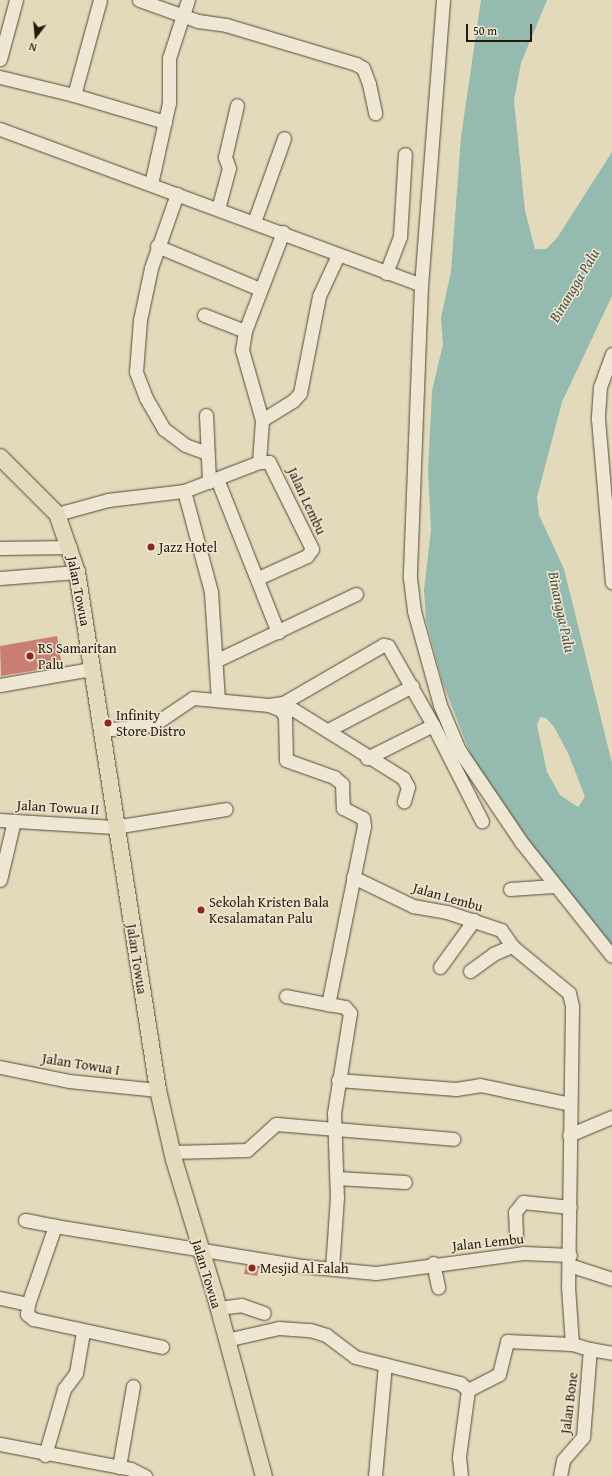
<!DOCTYPE html>
<html>
<head>
<meta charset="utf-8">
<style>
  body { margin:0 }
  #map { position:relative; width:612px; height:1476px; overflow:hidden; background:#e3dabb; font-family:"Gentium Book Plus",serif }
  div>[style] { position:absolute }
  .water>* { inset:0; background:#95bbb0 }
  .building>* { inset:0; background:#ca7f72 }
  .roads { filter:drop-shadow(0 0 1px #564933) drop-shadow(0 0 1px #564933) }
  .minor>* { height:13px; margin:-6.5px; padding:0 6.5px; transform-origin:6.5px; border-radius:6.5px; background:#ede7d3 }
  .major>* { height:16px; margin:-8px; padding:0 8px; transform-origin:8px; border-radius:8px; background:#e3dabb }
  .dots>* { width:11px; height:11px; translate:-50% -50%; box-sizing:border-box; border:2px solid #ede7d3; border-radius:50% }
  span { translate:-50% -50%; white-space:nowrap; text-align:center; line-height:1.15; -webkit-text-stroke:3px #ede7d3; paint-order:stroke }
  .street-label { font-size:14px; color:#271906 }
  .poi-label { font-size:14px; color:#271906 }
  .left { translate:0 -50%; text-align:left }
  .water-label { font-size:15px; color:#4e5242; font-style:italic }
  .north { position:absolute; left:16px; top:16px; width:40px; height:40px; -webkit-text-stroke:3px #ede7d3; paint-order:stroke; rotate:196deg; font-size:11px; font-weight:700; line-height:16px; text-align:center; color:#271906 }
  .north::after { content:''; display:block; margin:auto; width:14px; height:18px; background:#271906; clip-path:polygon(50% 0,100% 100%,50% 72%,0 100%) }
  .scale { position:absolute; left:466px; top:24px; width:66px; height:18px; box-sizing:border-box; border:2px solid #271906; border-top:0; padding-left:5px; font-size:12px; line-height:14px; white-space:nowrap; color:#271906; -webkit-text-stroke:3px #ede7d3; paint-order:stroke }
</style>
</head>
<body>
<div id="map">
  <div class="water">
    <i style="clip-path:polygon(evenodd,481px 0,547px 0,521px 63px,514px 100px,525px 211px,535px 249px,546px 249px,557px 238px,612px 152px,612px 296px,562px 402px,537px 497px,539px 515px,564px 569px,612px 763px,612px 950px,566px 896px,473px 761px,442px 681px,426px 620px,424px 590px,431px 530px,428px 470px,432px 391px,443px 344px,441px 318px,451px 271px,461px 137px,481px 0,540px 717px,546px 718px,554px 727px,568px 753px,585px 797px,578px 807px,560px 795px,547px 772px,537px 725px,540px 717px)"></i>
  </div>
  <div class="building">
    <i style="clip-path:polygon(57px 636px,62px 666px,1px 676px,0 646px)"></i>
    <i style="clip-path:polygon(246px 1265px,259px 1267px,257px 1276px,244px 1274px)"></i>
  </div>
  <div class="roads">
    <div class="minor">
      <i style="left:139px;top:0;width:63px;rotate:19.6deg"></i>
      <i style="left:198px;top:21px;width:28px;rotate:8deg"></i>
      <i style="left:226px;top:25px;width:136px;rotate:16.7deg"></i>
      <i style="left:356px;top:64px;width:8px;rotate:30deg"></i>
      <i style="left:363px;top:68px;width:17px;rotate:69deg"></i>
      <i style="left:369px;top:84px;width:30px;rotate:78deg"></i>
      <i style="left:443px;top:0;width:286px;rotate:94.4deg"></i>
      <i style="left:421px;top:285px;width:293px;rotate:92.2deg"></i>
      <i style="left:410px;top:578px;width:33px;rotate:83deg"></i>
      <i style="left:414px;top:611px;width:98px;rotate:74.5deg"></i>
      <i style="left:440px;top:705px;width:49px;rotate:67.1deg"></i>
      <i style="left:459px;top:750px;width:112px;rotate:55.9deg"></i>
      <i style="left:522px;top:843px;width:144px;rotate:51.5deg"></i>
      <i style="left:0;top:59px;width:61px;rotate:-74.8deg"></i>
      <i style="left:0;top:77px;width:76px;rotate:13.7deg"></i>
      <i style="left:74px;top:95px;width:95px;rotate:16.5deg"></i>
      <i style="left:74px;top:95px;width:98px;rotate:-74.7deg"></i>
      <i style="left:0;top:129px;width:449px;rotate:20.3deg"></i>
      <i style="left:151px;top:184px;width:83px;rotate:-77.5deg"></i>
      <i style="left:169px;top:103px;width:45px;rotate:-90deg"></i>
      <i style="left:169px;top:58px;width:61px;rotate:-71.9deg"></i>
      <i style="left:177px;top:194px;width:78px;rotate:109.4deg"></i>
      <i style="left:151px;top:268px;width:53px;rotate:101.9deg"></i>
      <i style="left:140px;top:320px;width:52px;rotate:94.4deg"></i>
      <i style="left:136px;top:372px;width:28px;rotate:69deg"></i>
      <i style="left:146px;top:398px;width:36px;rotate:60deg"></i>
      <i style="left:164px;top:429px;width:26px;rotate:37deg"></i>
      <i style="left:185px;top:445px;width:23px;rotate:20deg"></i>
      <i style="left:218px;top:209px;width:42px;rotate:-75deg"></i>
      <i style="left:229px;top:168px;width:12px;rotate:-110deg"></i>
      <i style="left:225px;top:157px;width:53px;rotate:-77deg"></i>
      <i style="left:254px;top:222px;width:89px;rotate:-70.3deg"></i>
      <i style="left:157px;top:246px;width:112px;rotate:22.7deg"></i>
      <i style="left:386px;top:273px;width:39px;rotate:-69deg"></i>
      <i style="left:400px;top:237px;width:83px;rotate:-86.6deg"></i>
      <i style="left:204px;top:315px;width:44px;rotate:21.3deg"></i>
      <i style="left:612px;top:354px;width:35px;rotate:110deg"></i>
      <i style="left:600px;top:387px;width:32px;rotate:94deg"></i>
      <i style="left:598px;top:419px;width:164px;rotate:85.1deg"></i>
      <i style="left:206px;top:415px;width:67px;rotate:87.4deg"></i>
      <i style="left:262px;top:420px;width:36px;rotate:-32deg"></i>
      <i style="left:293px;top:401px;width:11px;rotate:-49deg"></i>
      <i style="left:300px;top:393px;width:99px;rotate:-78.9deg"></i>
      <i style="left:319px;top:296px;width:45px;rotate:-65.1deg"></i>
      <i style="left:259px;top:462px;width:42px;rotate:-85.9deg"></i>
      <i style="left:262px;top:420px;width:73px;rotate:-105.9deg"></i>
      <i style="left:242px;top:350px;width:19px;rotate:-81deg"></i>
      <i style="left:245px;top:331px;width:106px;rotate:-69deg"></i>
      <i style="left:217px;top:479px;width:165px;rotate:68.3deg"></i>
      <i style="left:184px;top:491px;width:105px;rotate:75deg"></i>
      <i style="left:211px;top:592px;width:107px;rotate:86.3deg"></i>
      <i style="left:57px;top:514px;width:53px;rotate:-15.4deg"></i>
      <i style="left:108px;top:500px;width:77px;rotate:-6.8deg"></i>
      <i style="left:184px;top:491px;width:80px;rotate:-21.1deg"></i>
      <i style="left:259px;top:462px;width:10px"></i>
      <i style="left:269px;top:462px;width:97px;rotate:63.7deg"></i>
      <i style="left:312px;top:549px;width:9px;rotate:126deg"></i>
      <i style="left:307px;top:556px;width:54px;rotate:155.8deg"></i>
      <i style="left:0;top:548px;width:70px;rotate:-0.8deg"></i>
      <i style="left:0;top:578px;width:77px;rotate:-4.5deg"></i>
      <i style="left:217px;top:660px;width:154px;rotate:-25.4deg"></i>
      <i style="left:0;top:685px;width:92px;rotate:-10deg"></i>
      <i style="left:283px;top:703px;width:142px;rotate:32deg"></i>
      <i style="left:403px;top:778px;width:10px;rotate:61deg"></i>
      <i style="left:408px;top:787px;width:15px;rotate:106deg"></i>
      <i style="left:269px;top:705px;width:14px;rotate:-8deg"></i>
      <i style="left:283px;top:703px;width:116px;rotate:-30.1deg"></i>
      <i style="left:383px;top:645px;width:5px;rotate:11deg"></i>
      <i style="left:388px;top:646px;width:91px;rotate:60.3deg"></i>
      <i style="left:433px;top:725px;width:74px;rotate:153.4deg"></i>
      <i style="left:433px;top:725px;width:108px;rotate:63deg"></i>
      <i style="left:101px;top:730px;width:52px;rotate:-5.5deg"></i>
      <i style="left:153px;top:725px;width:48px;rotate:-34deg"></i>
      <i style="left:193px;top:698px;width:76px;rotate:5.3deg"></i>
      <i style="left:269px;top:705px;width:13px;rotate:23deg"></i>
      <i style="left:281px;top:710px;width:7px;rotate:56deg"></i>
      <i style="left:285px;top:716px;width:44px;rotate:88.7deg"></i>
      <i style="left:286px;top:760px;width:51px;rotate:19.5deg"></i>
      <i style="left:334px;top:777px;width:11px;rotate:41deg"></i>
      <i style="left:342px;top:784px;width:24px;rotate:88deg"></i>
      <i style="left:343px;top:808px;width:22px;rotate:27deg"></i>
      <i style="left:363px;top:818px;width:8px;rotate:83deg"></i>
      <i style="left:364px;top:826px;width:182px;rotate:101.4deg"></i>
      <i style="left:328px;top:1004px;width:17px;rotate:10deg"></i>
      <i style="left:345px;top:1007px;width:8px;rotate:50deg"></i>
      <i style="left:350px;top:1013px;width:101px;rotate:99.1deg"></i>
      <i style="left:334px;top:1113px;width:84px;rotate:88deg"></i>
      <i style="left:337px;top:1197px;width:72px;rotate:94deg"></i>
      <i style="left:328px;top:730px;width:95px;rotate:-27.6deg"></i>
      <i style="left:0;top:820px;width:114px;rotate:3.5deg"></i>
      <i style="left:114px;top:827px;width:113px;rotate:-9.1deg"></i>
      <i style="left:353px;top:877px;width:67px;rotate:25.8deg"></i>
      <i style="left:413px;top:906px;width:35px;rotate:10deg"></i>
      <i style="left:447px;top:912px;width:57px;rotate:18.4deg"></i>
      <i style="left:501px;top:930px;width:19px;rotate:55deg"></i>
      <i style="left:512px;top:946px;width:74px;rotate:39.5deg"></i>
      <i style="left:569px;top:993px;width:13px;rotate:77deg"></i>
      <i style="left:572px;top:1006px;width:280px;rotate:90.8deg"></i>
      <i style="left:568px;top:1286px;width:58px;rotate:86.1deg"></i>
      <i style="left:572px;top:1344px;width:19px;rotate:16deg"></i>
      <i style="left:0;top:880px;width:61px;rotate:-76.7deg"></i>
      <i style="left:510px;top:889px;width:44px;rotate:-3.9deg"></i>
      <i style="left:440px;top:967px;width:58px;rotate:-54.1deg"></i>
      <i style="left:470px;top:971px;width:29px;rotate:-36deg"></i>
      <i style="left:493px;top:954px;width:21px;rotate:-23deg"></i>
      <i style="left:286px;top:996px;width:43px;rotate:10.8deg"></i>
      <i style="left:0;top:1067px;width:70px;rotate:11.5deg"></i>
      <i style="left:69px;top:1081px;width:89px;rotate:5.8deg"></i>
      <i style="left:338px;top:1080px;width:118px;rotate:4.4deg"></i>
      <i style="left:456px;top:1089px;width:24px;rotate:-9deg"></i>
      <i style="left:480px;top:1085px;width:92px;rotate:11.9deg"></i>
      <i style="left:569px;top:1135px;width:47px;rotate:-22.7deg"></i>
      <i style="left:172px;top:1152px;width:75px;rotate:-1.5deg"></i>
      <i style="left:247px;top:1150px;width:39px;rotate:-42deg"></i>
      <i style="left:276px;top:1124px;width:178px;rotate:4.8deg"></i>
      <i style="left:337px;top:1178px;width:68px;rotate:3.4deg"></i>
      <i style="left:25px;top:1220px;width:31px;rotate:11deg"></i>
      <i style="left:516px;top:1237px;width:25px;rotate:-92deg"></i>
      <i style="left:515px;top:1212px;width:13px;rotate:-51deg"></i>
      <i style="left:523px;top:1202px;width:47px;rotate:6.1deg"></i>
      <i style="left:433px;top:1263px;width:25px;rotate:78deg"></i>
      <i style="left:569px;top:1265px;width:45px;rotate:18deg"></i>
      <i style="left:0;top:1298px;width:29px;rotate:12deg"></i>
      <i style="left:28px;top:1304px;width:83px;rotate:-70.9deg"></i>
      <i style="left:55px;top:1226px;width:251px;rotate:9.2deg"></i>
      <i style="left:303px;top:1266px;width:73px;rotate:5.5deg"></i>
      <i style="left:376px;top:1273px;width:148px;rotate:-7.7deg"></i>
      <i style="left:523px;top:1253px;width:47px;rotate:2.4deg"></i>
      <i style="left:28px;top:1304px;width:10px;rotate:96deg"></i>
      <i style="left:27px;top:1314px;width:8px;rotate:40deg"></i>
      <i style="left:33px;top:1319px;width:132px;rotate:12.2deg"></i>
      <i style="left:218px;top:1308px;width:23px;rotate:-7deg"></i>
      <i style="left:241px;top:1305px;width:24px;rotate:19deg"></i>
      <i style="left:226px;top:1340px;width:54px;rotate:-12.8deg"></i>
      <i style="left:279px;top:1328px;width:31px;rotate:4deg"></i>
      <i style="left:310px;top:1330px;width:17px;rotate:17deg"></i>
      <i style="left:326px;top:1335px;width:36px;rotate:37deg"></i>
      <i style="left:355px;top:1357px;width:108px;rotate:13.9deg"></i>
      <i style="left:460px;top:1383px;width:11px;rotate:41deg"></i>
      <i style="left:468px;top:1390px;width:68px;rotate:97.7deg"></i>
      <i style="left:459px;top:1457px;width:19px;rotate:84deg"></i>
      <i style="left:468px;top:1390px;width:35px;rotate:-27deg"></i>
      <i style="left:499px;top:1374px;width:34px;rotate:-76deg"></i>
      <i style="left:507px;top:1341px;width:65px;rotate:2.6deg"></i>
      <i style="left:0;top:1444px;width:133px;rotate:10.8deg"></i>
      <i style="left:131px;top:1469px;width:16px;rotate:27deg"></i>
      <i style="left:45px;top:1455px;width:69px;rotate:-73.9deg"></i>
      <i style="left:64px;top:1389px;width:20px;rotate:-53deg"></i>
      <i style="left:76px;top:1373px;width:42px;rotate:-80.3deg"></i>
      <i style="left:119px;top:1467px;width:82px;rotate:-80.2deg"></i>
      <i style="left:375px;top:1476px;width:112px;rotate:-84.9deg"></i>
      <i style="left:560px;top:1476px;width:16px;rotate:-79deg"></i>
      <i style="left:563px;top:1460px;width:30px;rotate:-49deg"></i>
      <i style="left:583px;top:1437px;width:88px;rotate:-85.5deg"></i>
      <i style="left:590px;top:1349px;width:22px;rotate:10deg"></i>
    </div>
    <div class="major">
      <i style="left:0;top:457px;width:81px;rotate:45deg"></i>
      <i style="left:57px;top:514px;width:61px;rotate:71deg"></i>
      <i style="left:77px;top:572px;width:524px;rotate:81.11deg"></i>
      <i style="left:158px;top:1090px;width:72px;rotate:77.1deg"></i>
      <i style="left:174px;top:1160px;width:141px;rotate:73.1deg"></i>
      <i style="left:215px;top:1295px;width:188px;rotate:74.9deg"></i>
    </div>
  </div>
  <div class="dots">
    <i style="left:151px;top:547px;background:#8f2418"></i>
    <i style="left:30px;top:656px;background:#8f2418"></i>
    <i style="left:108px;top:723px;background:#8f2418"></i>
    <i style="left:201px;top:910px;background:#8f2418"></i>
    <i style="left:252px;top:1268px;background:#8f2418"></i>
  </div>
  <div class="street-label">
    <span style="left:307px;top:501px;rotate:65deg">Jalan Lembu</span>
    <span style="left:79px;top:591px;rotate:79deg">Jalan Towua</span>
    <span style="left:58px;top:807px;rotate:3deg">Jalan Towua II</span>
    <span style="left:448px;top:897px;rotate:16deg">Jalan Lembu</span>
    <span style="left:137px;top:959px;rotate:81deg">Jalan Towua</span>
    <span style="left:81px;top:1064px;rotate:9deg">Jalan Towua I</span>
    <span style="left:488px;top:1242px;rotate:-6deg">Jalan Lembu</span>
    <span style="left:207px;top:1274px;rotate:73deg">Jalan Towua</span>
    <span style="left:569px;top:1403px;rotate:-83deg">Jalan Bone</span>
  </div>
  <div class="poi-label">
    <span class="left" style="left:159px;top:547px">Jazz Hotel</span>
    <span class="left" style="left:38px;top:656px">RS Samaritan<br>Palu</span>
    <span class="left" style="left:116px;top:723px">Infinity<br>Store Distro</span>
    <span class="left" style="left:209px;top:910px">Sekolah Kristen Bala<br>Kesalamatan Palu</span>
    <span class="left" style="left:260px;top:1268px">Mesjid Al Falah</span>
  </div>
  <div class="water-label">
    <span style="left:574px;top:285px;rotate:-59deg">Binangga Palu</span>
    <span style="left:562px;top:612px;rotate:78deg">Binangga Palu</span>
  </div>
  <div class="north">N</div>
  <div class="scale">50 m</div>
</div>
</body>
</html>
